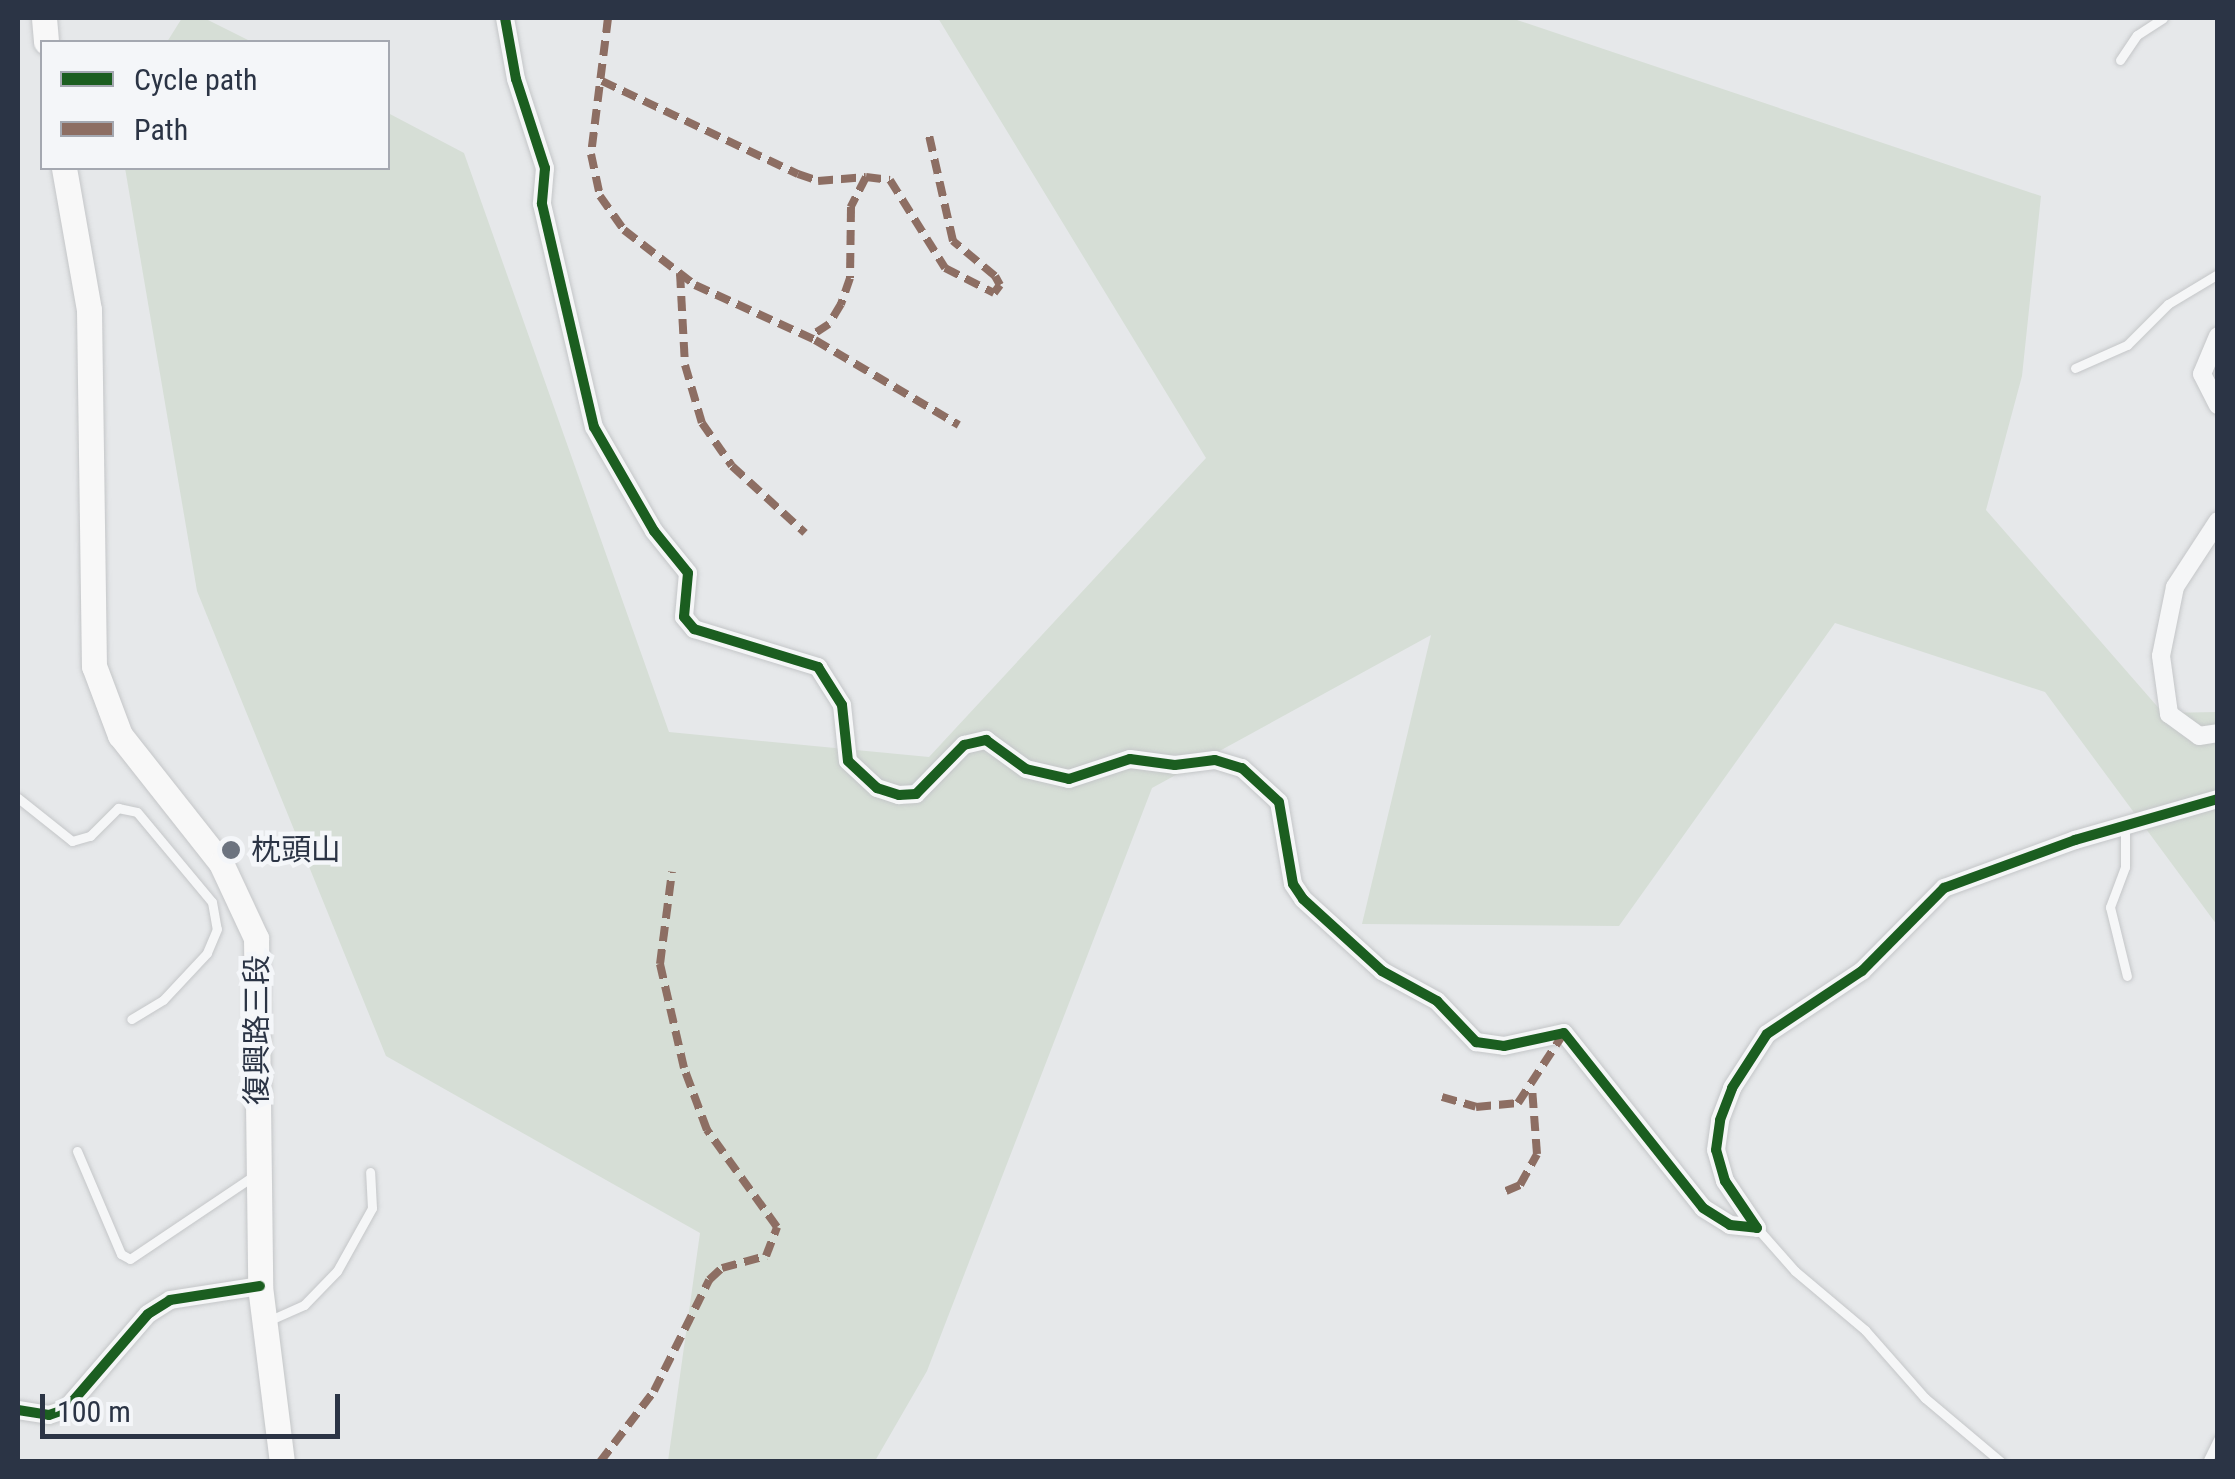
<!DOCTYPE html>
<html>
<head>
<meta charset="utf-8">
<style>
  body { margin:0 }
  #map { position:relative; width:2235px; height:1479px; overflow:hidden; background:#e6e8ea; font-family:"Roboto Condensed","Noto Sans TC",sans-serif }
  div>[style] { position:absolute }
  .green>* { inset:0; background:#d6ded6 }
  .roads { filter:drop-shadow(0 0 2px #c4c6c8) drop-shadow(0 0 2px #c4c6c8) }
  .lane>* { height:9px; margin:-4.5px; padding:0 4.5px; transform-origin:4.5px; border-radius:4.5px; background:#f5f6f7 }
  .street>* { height:18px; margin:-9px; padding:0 9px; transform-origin:9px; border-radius:9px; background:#f5f6f7 }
  .primary>* { height:25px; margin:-12.5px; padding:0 12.5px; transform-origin:12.5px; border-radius:12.5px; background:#f8f8f8 }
  .quiet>* { height:8px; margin-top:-4px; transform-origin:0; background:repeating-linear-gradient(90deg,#8d6e63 0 15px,transparent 0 23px) }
  .cycleway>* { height:10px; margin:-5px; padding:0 5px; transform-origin:5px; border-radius:5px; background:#1b5e20 }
  .dots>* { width:28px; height:28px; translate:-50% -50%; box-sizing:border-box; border:5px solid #f4f6f9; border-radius:50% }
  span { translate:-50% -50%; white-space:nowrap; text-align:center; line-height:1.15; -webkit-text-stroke:9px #f4f6f9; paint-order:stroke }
  .poi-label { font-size:30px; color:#2b3445 }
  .left { translate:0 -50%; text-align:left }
  .street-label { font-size:30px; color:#2b3445 }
  .frame { position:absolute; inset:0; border:20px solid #2b3445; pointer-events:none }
  .legend { position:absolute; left:40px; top:40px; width:350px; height:130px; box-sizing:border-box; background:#f4f6f9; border:2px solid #a4a8b1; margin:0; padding:12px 18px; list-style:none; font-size:30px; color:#2b3445 }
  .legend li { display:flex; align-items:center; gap:20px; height:50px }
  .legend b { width:50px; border:2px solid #a4a8b1 }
  .scale { position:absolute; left:40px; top:1394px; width:300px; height:45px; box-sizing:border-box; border:5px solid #2b3445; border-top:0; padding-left:12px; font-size:30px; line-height:35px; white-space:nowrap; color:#2b3445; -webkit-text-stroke:8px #f4f6f9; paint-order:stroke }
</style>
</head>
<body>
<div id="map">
  <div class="green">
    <i style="clip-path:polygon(182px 18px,204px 18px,252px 42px,167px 42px)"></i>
    <i style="clip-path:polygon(938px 18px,1511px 18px,2041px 196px,2022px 376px,1986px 510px,2163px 713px,2217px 712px,2217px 925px,2045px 692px,1835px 623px,1619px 926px,1362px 924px,1431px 635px,1152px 788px,927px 1371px,875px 1461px,668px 1461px,700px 1233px,386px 1056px,197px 591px,125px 168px,388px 168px,388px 113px,464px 153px,669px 732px,929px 757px,1206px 458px)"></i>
  </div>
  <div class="roads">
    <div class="lane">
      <i style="left:2120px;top:60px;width:30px;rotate:-56deg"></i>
      <i style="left:2137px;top:35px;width:31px;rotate:-33deg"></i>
      <i style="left:2075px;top:368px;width:57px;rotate:-23.9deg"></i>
      <i style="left:2127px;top:345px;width:58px;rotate:-45deg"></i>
      <i style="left:2168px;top:304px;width:58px;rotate:-31deg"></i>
      <i style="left:18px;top:798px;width:69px;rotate:38.5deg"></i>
      <i style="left:72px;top:841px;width:19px;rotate:-16deg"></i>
      <i style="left:90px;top:836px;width:40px;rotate:-45deg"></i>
      <i style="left:118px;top:808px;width:19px;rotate:12deg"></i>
      <i style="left:137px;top:812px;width:117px;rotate:50.2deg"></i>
      <i style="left:212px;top:902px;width:27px;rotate:80deg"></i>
      <i style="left:217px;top:929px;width:26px;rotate:113deg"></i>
      <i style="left:207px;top:953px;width:64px;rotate:133.1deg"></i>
      <i style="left:163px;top:1000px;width:37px;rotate:149deg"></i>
      <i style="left:2125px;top:828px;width:39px;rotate:90deg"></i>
      <i style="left:2125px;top:867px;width:43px;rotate:110.6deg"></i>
      <i style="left:2110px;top:907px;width:71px;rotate:76.2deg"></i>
      <i style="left:77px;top:1151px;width:112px;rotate:66.9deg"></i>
      <i style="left:121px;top:1254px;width:10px;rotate:29deg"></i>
      <i style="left:130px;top:1259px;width:151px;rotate:-33.9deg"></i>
      <i style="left:1757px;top:1228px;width:57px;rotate:48.5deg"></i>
      <i style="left:1795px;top:1271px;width:92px;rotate:40.1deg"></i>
      <i style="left:1865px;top:1330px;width:91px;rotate:48.6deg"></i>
      <i style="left:1925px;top:1398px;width:99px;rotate:40.1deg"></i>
      <i style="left:268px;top:1321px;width:39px;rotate:-24deg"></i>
      <i style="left:304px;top:1305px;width:47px;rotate:-45.9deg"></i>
      <i style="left:337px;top:1271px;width:72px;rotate:-60.9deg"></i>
      <i style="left:372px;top:1208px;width:36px;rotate:-93deg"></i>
      <i style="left:2207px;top:1462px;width:25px;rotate:-64deg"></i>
    </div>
    <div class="street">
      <i style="left:505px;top:18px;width:62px;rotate:79.8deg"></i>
      <i style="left:516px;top:79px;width:94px;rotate:72deg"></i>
      <i style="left:545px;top:168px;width:36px;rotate:95deg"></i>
      <i style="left:542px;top:204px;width:229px;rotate:76.9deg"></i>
      <i style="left:594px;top:427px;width:120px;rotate:60deg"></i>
      <i style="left:654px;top:531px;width:54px;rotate:51deg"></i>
      <i style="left:688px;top:573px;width:44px;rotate:95.2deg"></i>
      <i style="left:684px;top:617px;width:16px;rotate:50deg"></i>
      <i style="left:694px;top:629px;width:130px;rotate:17deg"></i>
      <i style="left:818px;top:667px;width:45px;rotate:57.7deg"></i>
      <i style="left:842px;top:705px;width:56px;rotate:83.9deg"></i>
      <i style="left:848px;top:761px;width:40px;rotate:43deg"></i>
      <i style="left:877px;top:788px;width:23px;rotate:18deg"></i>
      <i style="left:899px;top:795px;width:17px;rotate:-3deg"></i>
      <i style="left:916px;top:794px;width:69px;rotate:-45.6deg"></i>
      <i style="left:964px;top:745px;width:23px;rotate:-13deg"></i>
      <i style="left:986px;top:740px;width:49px;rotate:35.9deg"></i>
      <i style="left:1026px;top:769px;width:44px;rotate:13.1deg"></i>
      <i style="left:1069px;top:779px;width:64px;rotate:-18.2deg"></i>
      <i style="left:1130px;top:759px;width:45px;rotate:7.6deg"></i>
      <i style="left:1175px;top:765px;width:40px;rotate:-7.1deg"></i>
      <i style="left:1215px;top:760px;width:28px;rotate:17deg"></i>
      <i style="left:1242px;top:768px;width:50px;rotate:42.6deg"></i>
      <i style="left:1279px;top:802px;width:83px;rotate:80.3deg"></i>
      <i style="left:1293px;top:884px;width:18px;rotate:56deg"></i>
      <i style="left:1303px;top:899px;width:107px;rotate:42.3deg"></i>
      <i style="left:1382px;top:971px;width:63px;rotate:28.6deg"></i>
      <i style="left:1437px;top:1001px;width:57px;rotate:46.4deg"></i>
      <i style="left:1476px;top:1042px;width:28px;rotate:8deg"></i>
      <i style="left:1504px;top:1046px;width:61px;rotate:-12.2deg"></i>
      <i style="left:1564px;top:1033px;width:223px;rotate:51.5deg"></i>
      <i style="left:1703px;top:1208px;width:32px;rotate:32deg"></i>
      <i style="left:1730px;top:1225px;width:27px;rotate:6deg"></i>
      <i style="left:1757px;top:1228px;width:57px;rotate:-124.2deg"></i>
      <i style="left:1725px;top:1181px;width:32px;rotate:-106deg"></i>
      <i style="left:1716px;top:1150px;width:30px;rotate:-82deg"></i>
      <i style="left:1720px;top:1120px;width:34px;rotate:-69deg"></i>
      <i style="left:1732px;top:1088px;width:64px;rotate:-57.1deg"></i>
      <i style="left:1767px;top:1034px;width:114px;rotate:-33.6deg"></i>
      <i style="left:1862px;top:971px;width:117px;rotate:-45.3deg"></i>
      <i style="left:1944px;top:888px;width:140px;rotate:-20.1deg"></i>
      <i style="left:2075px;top:840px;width:149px;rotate:-16deg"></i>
      <i style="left:2218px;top:336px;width:41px;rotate:112.8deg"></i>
      <i style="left:2202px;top:374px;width:35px;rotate:63deg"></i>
      <i style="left:2218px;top:521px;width:79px;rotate:123.1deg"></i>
      <i style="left:2175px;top:587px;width:70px;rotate:101.5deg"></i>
      <i style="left:2161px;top:656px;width:59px;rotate:82.1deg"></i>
      <i style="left:2169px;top:714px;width:37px;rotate:36deg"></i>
      <i style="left:2199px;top:736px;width:19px;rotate:-9deg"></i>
      <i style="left:18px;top:1410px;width:31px;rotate:9deg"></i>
      <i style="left:49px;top:1415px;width:18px;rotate:-19deg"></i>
      <i style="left:66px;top:1409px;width:125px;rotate:-49.2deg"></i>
      <i style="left:148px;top:1314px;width:26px;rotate:-32deg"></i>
      <i style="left:170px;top:1300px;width:91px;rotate:-8.8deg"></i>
    </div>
    <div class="primary">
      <i style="left:44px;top:18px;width:24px;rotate:85deg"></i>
      <i style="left:64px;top:168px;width:144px;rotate:80deg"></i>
      <i style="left:89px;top:310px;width:356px;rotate:89.2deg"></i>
      <i style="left:94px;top:666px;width:74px;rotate:69.4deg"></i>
      <i style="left:120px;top:735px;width:163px;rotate:51.7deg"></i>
      <i style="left:221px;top:863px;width:83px;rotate:65deg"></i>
      <i style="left:256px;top:938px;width:348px;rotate:89.3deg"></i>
      <i style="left:260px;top:1286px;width:177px;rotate:82.9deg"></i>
    </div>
  </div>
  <div class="quiet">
    <i style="left:608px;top:18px;width:137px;rotate:97.1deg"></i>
    <i style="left:591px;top:154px;width:43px;rotate:77.9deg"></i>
    <i style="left:600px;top:196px;width:42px;rotate:54.8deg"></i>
    <i style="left:624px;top:230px;width:90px;rotate:37.8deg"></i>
    <i style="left:695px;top:285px;width:132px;rotate:24.6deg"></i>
    <i style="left:815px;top:340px;width:167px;rotate:30.6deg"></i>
    <i style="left:602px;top:81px;width:217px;rotate:25.4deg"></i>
    <i style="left:798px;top:174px;width:21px;rotate:19deg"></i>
    <i style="left:818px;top:181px;width:48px;rotate:-4.8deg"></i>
    <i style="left:866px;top:177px;width:34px;rotate:117deg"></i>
    <i style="left:851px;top:207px;width:71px;rotate:90.8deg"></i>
    <i style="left:850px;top:278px;width:28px;rotate:109deg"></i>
    <i style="left:841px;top:304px;width:23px;rotate:121deg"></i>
    <i style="left:829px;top:324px;width:24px;rotate:147deg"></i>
    <i style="left:866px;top:177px;width:24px;rotate:7deg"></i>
    <i style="left:890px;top:180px;width:104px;rotate:58deg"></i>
    <i style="left:945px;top:268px;width:55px;rotate:27deg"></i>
    <i style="left:994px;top:293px;width:10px;rotate:-53deg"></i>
    <i style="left:1000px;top:285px;width:10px;rotate:-119deg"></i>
    <i style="left:995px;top:276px;width:55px;rotate:-140.2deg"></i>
    <i style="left:953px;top:241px;width:109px;rotate:-102.8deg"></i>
    <i style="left:680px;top:273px;width:92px;rotate:86.9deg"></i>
    <i style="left:685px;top:365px;width:60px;rotate:73.7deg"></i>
    <i style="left:702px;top:423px;width:52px;rotate:55.1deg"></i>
    <i style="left:732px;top:466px;width:99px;rotate:42.5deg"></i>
    <i style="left:1442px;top:1097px;width:35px;rotate:16deg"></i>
    <i style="left:1476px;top:1107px;width:42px;rotate:-5.4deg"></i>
    <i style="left:1518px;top:1103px;width:84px;rotate:-56.7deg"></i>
    <i style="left:1506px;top:1191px;width:15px;rotate:-23deg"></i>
    <i style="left:1520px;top:1185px;width:35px;rotate:-61deg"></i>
    <i style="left:1537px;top:1154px;width:66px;rotate:-94.3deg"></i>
    <i style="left:600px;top:1462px;width:89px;rotate:-52.7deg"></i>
    <i style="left:654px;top:1391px;width:124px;rotate:-63.6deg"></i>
    <i style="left:709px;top:1280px;width:18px;rotate:-43deg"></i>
    <i style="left:722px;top:1268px;width:46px;rotate:-15.3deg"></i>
    <i style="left:766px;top:1256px;width:31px;rotate:-69deg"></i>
    <i style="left:777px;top:1227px;width:120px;rotate:-125.8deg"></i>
    <i style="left:707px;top:1130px;width:66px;rotate:-110.4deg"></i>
    <i style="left:684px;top:1068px;width:107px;rotate:-103deg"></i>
    <i style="left:660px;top:964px;width:93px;rotate:-82.6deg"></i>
  </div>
  <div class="cycleway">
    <i style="left:505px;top:18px;width:62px;rotate:79.8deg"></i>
    <i style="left:516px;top:79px;width:94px;rotate:72deg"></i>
    <i style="left:545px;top:168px;width:36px;rotate:95deg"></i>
    <i style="left:542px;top:204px;width:229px;rotate:76.9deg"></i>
    <i style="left:594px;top:427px;width:120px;rotate:60deg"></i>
    <i style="left:654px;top:531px;width:54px;rotate:51deg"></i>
    <i style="left:688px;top:573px;width:44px;rotate:95.2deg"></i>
    <i style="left:684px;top:617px;width:16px;rotate:50deg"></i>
    <i style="left:694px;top:629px;width:130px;rotate:17deg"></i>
    <i style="left:818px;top:667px;width:45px;rotate:57.7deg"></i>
    <i style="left:842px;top:705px;width:56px;rotate:83.9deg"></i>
    <i style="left:848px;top:761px;width:40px;rotate:43deg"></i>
    <i style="left:877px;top:788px;width:23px;rotate:18deg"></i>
    <i style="left:899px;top:795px;width:17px;rotate:-3deg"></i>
    <i style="left:916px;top:794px;width:69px;rotate:-45.6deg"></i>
    <i style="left:964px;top:745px;width:23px;rotate:-13deg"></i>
    <i style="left:986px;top:740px;width:49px;rotate:35.9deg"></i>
    <i style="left:1026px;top:769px;width:44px;rotate:13.1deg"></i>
    <i style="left:1069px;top:779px;width:64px;rotate:-18.2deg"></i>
    <i style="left:1130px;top:759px;width:45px;rotate:7.6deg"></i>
    <i style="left:1175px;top:765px;width:40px;rotate:-7.1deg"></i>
    <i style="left:1215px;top:760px;width:28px;rotate:17deg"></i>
    <i style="left:1242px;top:768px;width:50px;rotate:42.6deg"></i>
    <i style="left:1279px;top:802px;width:83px;rotate:80.3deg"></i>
    <i style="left:1293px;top:884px;width:18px;rotate:56deg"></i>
    <i style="left:1303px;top:899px;width:107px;rotate:42.3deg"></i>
    <i style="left:1382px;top:971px;width:63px;rotate:28.6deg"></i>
    <i style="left:1437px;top:1001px;width:57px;rotate:46.4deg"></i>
    <i style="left:1476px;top:1042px;width:28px;rotate:8deg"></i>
    <i style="left:1504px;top:1046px;width:61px;rotate:-12.2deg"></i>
    <i style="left:1564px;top:1033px;width:223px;rotate:51.5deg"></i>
    <i style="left:1703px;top:1208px;width:32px;rotate:32deg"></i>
    <i style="left:1730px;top:1225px;width:27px;rotate:6deg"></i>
    <i style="left:1757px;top:1228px;width:57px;rotate:-124.2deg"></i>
    <i style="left:1725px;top:1181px;width:32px;rotate:-106deg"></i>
    <i style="left:1716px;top:1150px;width:30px;rotate:-82deg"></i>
    <i style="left:1720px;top:1120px;width:34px;rotate:-69deg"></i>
    <i style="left:1732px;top:1088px;width:64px;rotate:-57.1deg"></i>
    <i style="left:1767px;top:1034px;width:114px;rotate:-33.6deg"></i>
    <i style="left:1862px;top:971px;width:117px;rotate:-45.3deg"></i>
    <i style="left:1944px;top:888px;width:140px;rotate:-20.1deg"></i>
    <i style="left:2075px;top:840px;width:149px;rotate:-16deg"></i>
    <i style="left:18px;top:1410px;width:31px;rotate:9deg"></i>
    <i style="left:49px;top:1415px;width:18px;rotate:-19deg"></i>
    <i style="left:66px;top:1409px;width:125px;rotate:-49.2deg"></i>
    <i style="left:148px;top:1314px;width:26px;rotate:-32deg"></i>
    <i style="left:170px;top:1300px;width:91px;rotate:-8.8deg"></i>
  </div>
  <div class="dots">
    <i style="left:231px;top:850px;background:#6c737f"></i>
  </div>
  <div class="poi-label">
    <span class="left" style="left:251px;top:850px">枕頭山</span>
  </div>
  <div class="street-label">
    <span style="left:257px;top:1030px;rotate:-90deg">復興路三段</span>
  </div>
  <div class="frame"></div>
  <ul class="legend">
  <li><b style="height:12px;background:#1b5e20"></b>Cycle path</li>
  <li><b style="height:12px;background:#8d6e63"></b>Path</li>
  </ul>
  <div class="scale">100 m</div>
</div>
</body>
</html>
